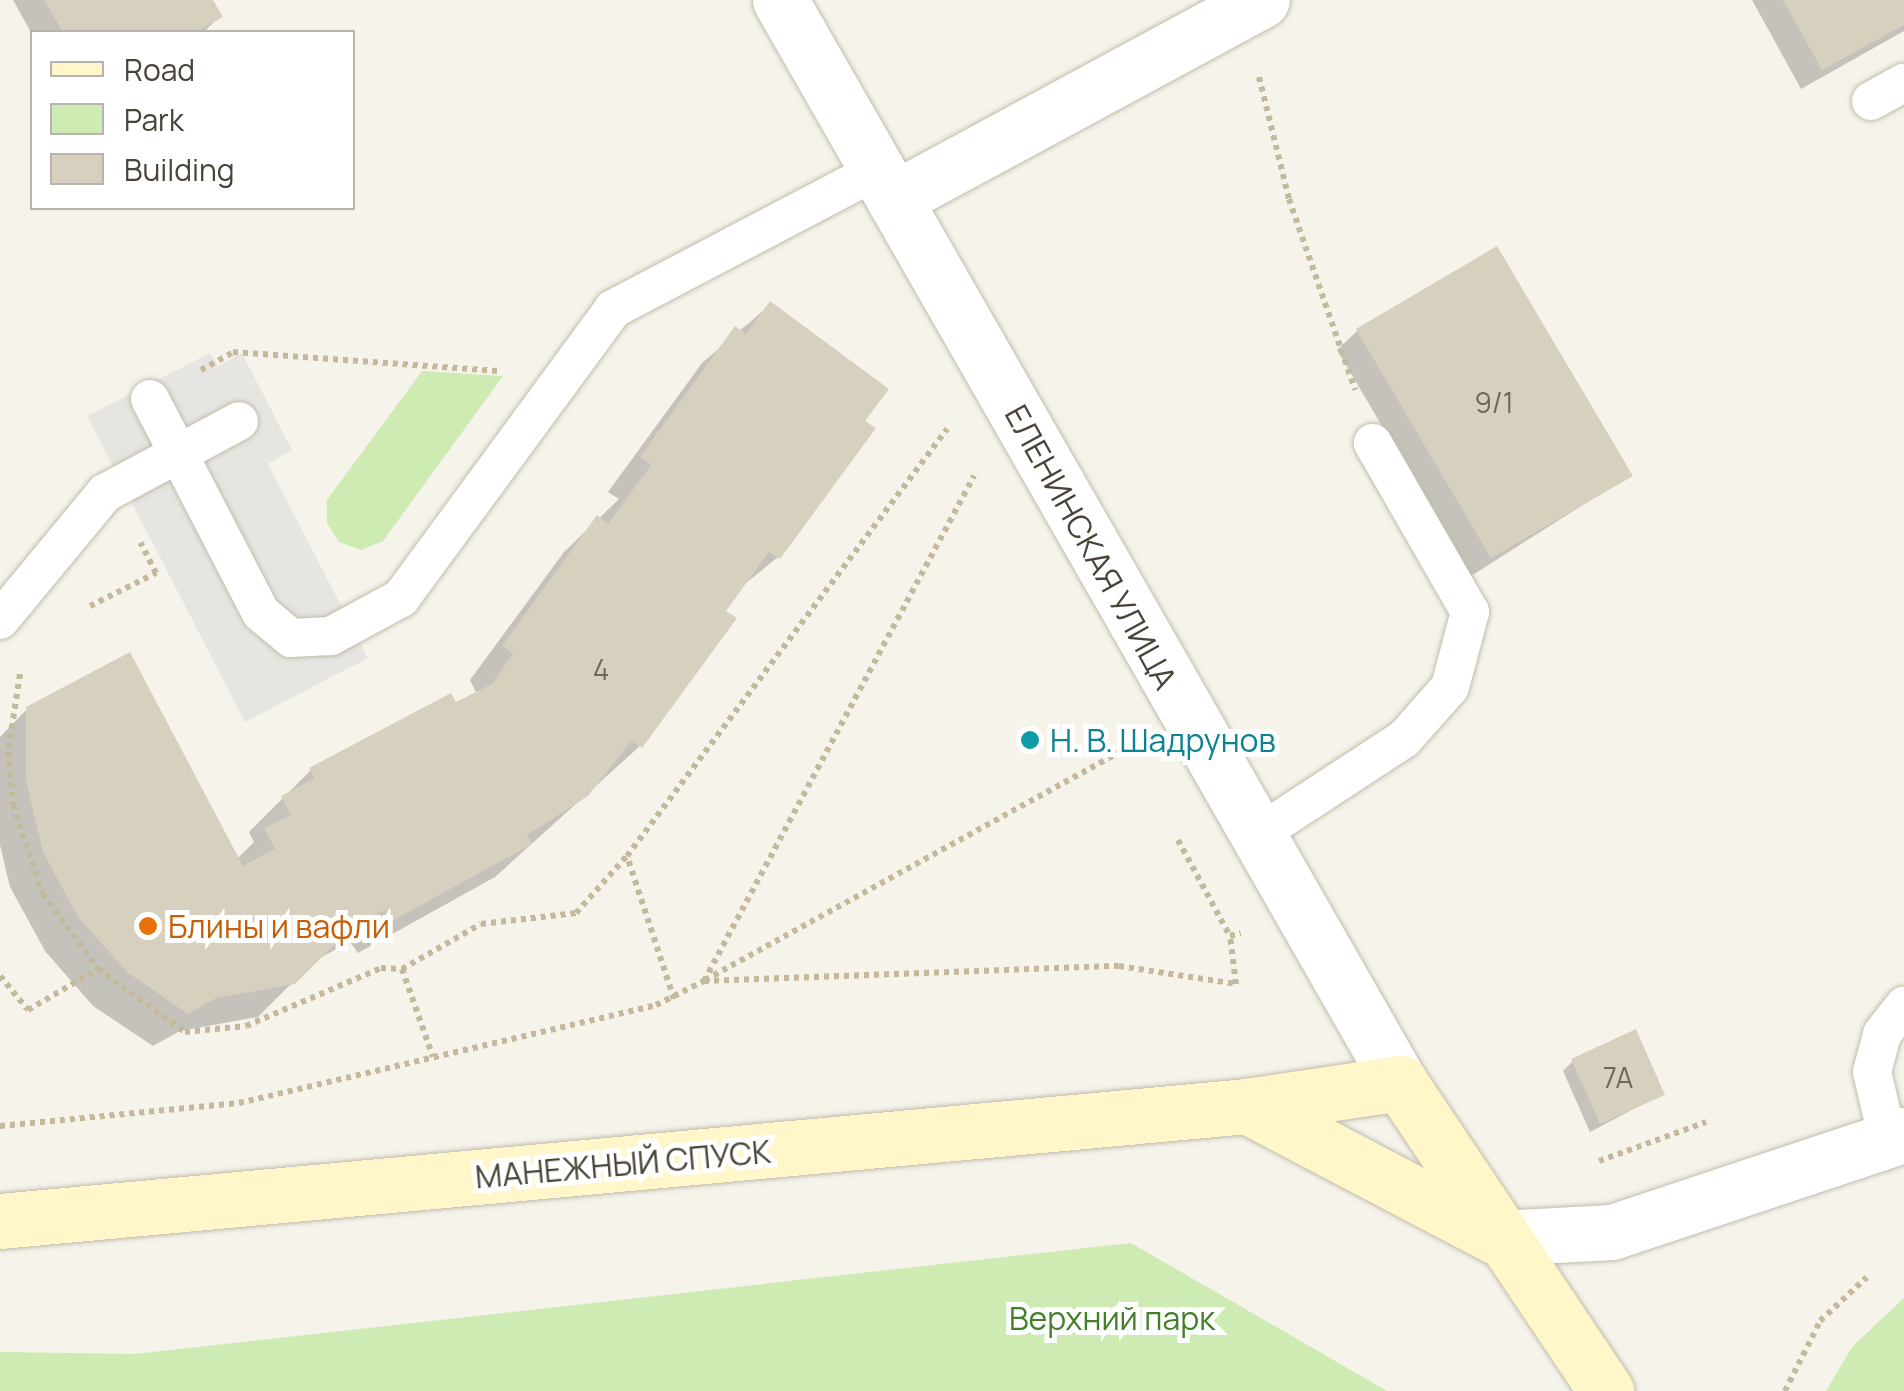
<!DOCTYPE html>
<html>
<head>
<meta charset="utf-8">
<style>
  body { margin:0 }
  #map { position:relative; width:1904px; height:1391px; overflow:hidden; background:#f5f3ea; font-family:Manrope,sans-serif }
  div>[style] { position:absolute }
  .green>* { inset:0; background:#cdebb2 }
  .parking>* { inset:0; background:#e7e5e1 }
  .shadow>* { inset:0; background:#0003 }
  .building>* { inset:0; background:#d8d0bf }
  .path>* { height:6px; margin-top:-3px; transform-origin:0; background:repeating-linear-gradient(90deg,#c4b99d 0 5px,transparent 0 10px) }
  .roads { filter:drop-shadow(0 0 2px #c1bcac) drop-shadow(0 0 2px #c1bcac) }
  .service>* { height:38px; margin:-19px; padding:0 19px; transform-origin:19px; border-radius:19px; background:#fff }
  .minor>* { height:55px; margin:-27.5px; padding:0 27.5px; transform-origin:27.5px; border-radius:27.5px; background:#fff }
  .tertiary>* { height:55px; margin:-27.5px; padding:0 27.5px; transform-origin:27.5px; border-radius:27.5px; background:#fff }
  .secondary>* { height:55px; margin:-27.5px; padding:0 27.5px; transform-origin:27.5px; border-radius:27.5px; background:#fff6ca }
  .dots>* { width:28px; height:28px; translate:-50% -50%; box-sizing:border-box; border:5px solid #fff; border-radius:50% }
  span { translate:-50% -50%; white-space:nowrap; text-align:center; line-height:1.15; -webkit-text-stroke:10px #fff; paint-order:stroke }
  .number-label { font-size:28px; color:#6e675a }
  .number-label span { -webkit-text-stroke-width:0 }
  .street-label { font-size:32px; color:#4a4438 }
  .culture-label { font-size:32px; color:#0d838f }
  .left { translate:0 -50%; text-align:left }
  .food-label { font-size:32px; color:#c56008 }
  .park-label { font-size:32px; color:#427f28 }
  .legend { position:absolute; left:30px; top:30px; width:325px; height:180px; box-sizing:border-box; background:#fff; border:2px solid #b7b4af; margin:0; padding:12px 18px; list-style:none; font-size:30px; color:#4a4438 }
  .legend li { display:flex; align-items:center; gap:20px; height:50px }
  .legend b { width:50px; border:2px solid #b7b4af }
</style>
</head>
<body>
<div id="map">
  <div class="green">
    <i style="clip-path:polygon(422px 371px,503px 376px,383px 541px,361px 550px,339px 542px,327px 523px,327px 500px)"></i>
    <i style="clip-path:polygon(1131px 1243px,1387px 1391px,0 1391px,0 1352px,135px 1354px)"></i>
    <i style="clip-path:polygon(1904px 1298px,1904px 1391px,1826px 1391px,1852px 1347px)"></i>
  </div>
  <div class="parking">
    <i style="clip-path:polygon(210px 353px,218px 366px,242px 353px,292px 450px,268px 464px,368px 658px,245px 722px,87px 416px)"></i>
  </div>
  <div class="shadow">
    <i style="clip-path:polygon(13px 0,210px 0,219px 17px,204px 32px,32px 34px)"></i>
    <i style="clip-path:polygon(1752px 0,1904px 0,1904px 31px,1801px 89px)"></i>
    <i style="clip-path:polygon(771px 304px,861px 422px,778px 557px,740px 588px,640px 746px,495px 877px,358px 953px,350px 942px,314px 961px,258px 1017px,180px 1031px,153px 1046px,93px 1006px,45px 951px,10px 887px,0 845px,0 737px,27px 709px,237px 859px,254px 842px,249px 832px,311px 770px,477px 694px,470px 680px,564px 552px,619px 499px,608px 492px,702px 363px)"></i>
    <i style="clip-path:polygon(1357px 331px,1630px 475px,1471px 576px,1337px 350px)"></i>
    <i style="clip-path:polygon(1573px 1061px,1662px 1094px,1590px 1132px,1563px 1071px)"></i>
  </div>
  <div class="building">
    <i style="clip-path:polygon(44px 0,213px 0,223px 17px,196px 32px,63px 32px)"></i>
    <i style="clip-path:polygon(1783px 0,1904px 0,1904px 25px,1822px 70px)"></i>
    <i style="clip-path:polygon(1497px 246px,1633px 476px,1491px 558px,1356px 329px)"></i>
    <i style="clip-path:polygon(770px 301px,889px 389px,865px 421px,876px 428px,780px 559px,769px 552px,726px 611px,737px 618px,642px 748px,631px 741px,588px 796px,527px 835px,532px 844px,392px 921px,385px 910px,351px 928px,295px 984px,216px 998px,188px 1014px,127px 972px,78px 917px,43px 852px,26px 781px,26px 707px,130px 652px,243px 866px,275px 849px,264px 828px,291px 815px,281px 796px,315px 778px,309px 768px,451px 693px,456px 702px,492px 684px,513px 654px,502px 646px,597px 515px,608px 524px,651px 465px,640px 457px,735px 326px,746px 334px)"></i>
    <i style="clip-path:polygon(1636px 1029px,1665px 1095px,1600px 1124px,1571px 1059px)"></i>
  </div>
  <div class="path">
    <i style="left:1259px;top:77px;width:126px;rotate:76.2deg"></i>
    <i style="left:1289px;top:199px;width:202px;rotate:70.9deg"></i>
    <i style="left:201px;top:370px;width:37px;rotate:-29deg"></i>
    <i style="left:233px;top:352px;width:266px;rotate:4.1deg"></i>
    <i style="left:90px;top:606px;width:74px;rotate:-26.6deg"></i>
    <i style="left:156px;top:573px;width:34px;rotate:-117deg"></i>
    <i style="left:20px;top:674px;width:79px;rotate:98.7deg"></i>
    <i style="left:8px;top:752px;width:53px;rotate:84.6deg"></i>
    <i style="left:13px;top:805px;width:94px;rotate:71.4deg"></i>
    <i style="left:43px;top:894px;width:93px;rotate:53.7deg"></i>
    <i style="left:98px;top:969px;width:107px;rotate:35.9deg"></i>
    <i style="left:185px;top:1032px;width:61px;rotate:-5.6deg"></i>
    <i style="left:246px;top:1026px;width:147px;rotate:-23.2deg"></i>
    <i style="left:381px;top:968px;width:21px;rotate:3deg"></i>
    <i style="left:402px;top:969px;width:91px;rotate:-29.7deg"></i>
    <i style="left:481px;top:924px;width:96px;rotate:-6.6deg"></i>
    <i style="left:576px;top:913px;width:76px;rotate:-48.2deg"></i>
    <i style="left:1178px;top:840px;width:109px;rotate:61.6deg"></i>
    <i style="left:402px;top:969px;width:93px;rotate:70.6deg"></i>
    <i style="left:0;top:976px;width:44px;rotate:50.5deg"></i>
    <i style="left:28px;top:1010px;width:81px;rotate:-30.4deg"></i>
    <i style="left:705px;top:980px;width:483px;rotate:-28.8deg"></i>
    <i style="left:704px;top:981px;width:573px;rotate:-61.87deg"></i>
    <i style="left:674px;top:999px;width:151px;rotate:-108.2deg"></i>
    <i style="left:627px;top:856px;width:534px;rotate:-53.15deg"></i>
    <i style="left:0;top:1126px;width:240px;rotate:-5.5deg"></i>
    <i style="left:239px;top:1103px;width:428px;rotate:-13.2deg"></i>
    <i style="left:656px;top:1005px;width:54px;rotate:-26.6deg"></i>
    <i style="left:704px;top:981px;width:415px;rotate:-2.1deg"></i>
    <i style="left:1119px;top:966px;width:118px;rotate:8.7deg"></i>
    <i style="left:1236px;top:984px;width:48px;rotate:-97.1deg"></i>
    <i style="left:1230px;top:936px;width:11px;rotate:-15deg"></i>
    <i style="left:1599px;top:1161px;width:114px;rotate:-20deg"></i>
    <i style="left:1785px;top:1391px;width:78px;rotate:-63.4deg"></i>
    <i style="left:1820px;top:1321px;width:64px;rotate:-43.1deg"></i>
  </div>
  <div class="roads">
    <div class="service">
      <i style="left:1871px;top:101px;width:38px;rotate:-29deg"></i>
      <i style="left:150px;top:399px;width:241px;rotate:62.6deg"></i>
      <i style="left:261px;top:613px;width:39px;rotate:40deg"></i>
      <i style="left:291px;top:638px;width:40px;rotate:-2.9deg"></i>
      <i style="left:331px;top:636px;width:80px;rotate:-28.5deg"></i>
      <i style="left:401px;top:598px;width:358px;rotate:-53.7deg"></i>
      <i style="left:613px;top:309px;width:299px;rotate:-27.7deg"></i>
      <i style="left:0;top:620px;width:165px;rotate:-50.4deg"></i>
      <i style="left:105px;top:493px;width:152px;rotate:-28.2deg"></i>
      <i style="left:1254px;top:837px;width:179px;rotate:-33.2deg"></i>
      <i style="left:1404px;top:739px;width:69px;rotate:-48.5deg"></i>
      <i style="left:1450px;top:687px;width:78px;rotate:-75.1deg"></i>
      <i style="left:1470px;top:612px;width:195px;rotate:-119.9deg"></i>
      <i style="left:1888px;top:1140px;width:70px;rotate:-103.2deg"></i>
      <i style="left:1872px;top:1072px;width:39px;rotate:-75deg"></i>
      <i style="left:1882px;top:1034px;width:36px;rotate:-52deg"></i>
    </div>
    <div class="minor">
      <i style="left:1500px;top:1238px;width:112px;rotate:-3.1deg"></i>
      <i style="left:1612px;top:1232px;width:308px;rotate:-18.4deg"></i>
    </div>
    <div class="tertiary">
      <i style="left:780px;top:0;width:1248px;rotate:60.21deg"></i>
      <i style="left:894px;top:199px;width:418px;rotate:-28.4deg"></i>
    </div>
    <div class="secondary">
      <i style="left:1247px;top:1106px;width:282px;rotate:27.7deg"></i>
      <i style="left:0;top:1221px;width:1252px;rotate:-5.27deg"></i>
      <i style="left:1247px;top:1106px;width:155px;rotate:-8.5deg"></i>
      <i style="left:1400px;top:1083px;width:371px;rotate:56.2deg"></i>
    </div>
  </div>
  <div class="dots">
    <i style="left:1030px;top:740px;background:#0f9aa8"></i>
    <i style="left:148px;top:926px;background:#e8710a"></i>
  </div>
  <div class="number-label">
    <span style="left:1494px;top:402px">9/1</span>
    <span style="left:601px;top:669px">4</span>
    <span style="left:1618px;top:1077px">7А</span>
  </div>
  <div class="street-label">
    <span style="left:1091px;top:547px;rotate:61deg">ЕЛЕНИНСКАЯ УЛИЦА</span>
    <span style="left:623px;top:1164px;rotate:-5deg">МАНЕЖНЫЙ СПУСК</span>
  </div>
  <div class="culture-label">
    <span class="left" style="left:1050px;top:740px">Н. В. Шадрунов</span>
  </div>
  <div class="food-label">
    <span class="left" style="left:168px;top:926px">Блины и вафли</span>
  </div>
  <div class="park-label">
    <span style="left:1112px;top:1318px">Верхний парк</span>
  </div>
  <ul class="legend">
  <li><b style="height:12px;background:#fff6ca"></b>Road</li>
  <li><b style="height:28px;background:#cdebb2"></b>Park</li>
  <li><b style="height:28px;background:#d8d0bf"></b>Building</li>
  </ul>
</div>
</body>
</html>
